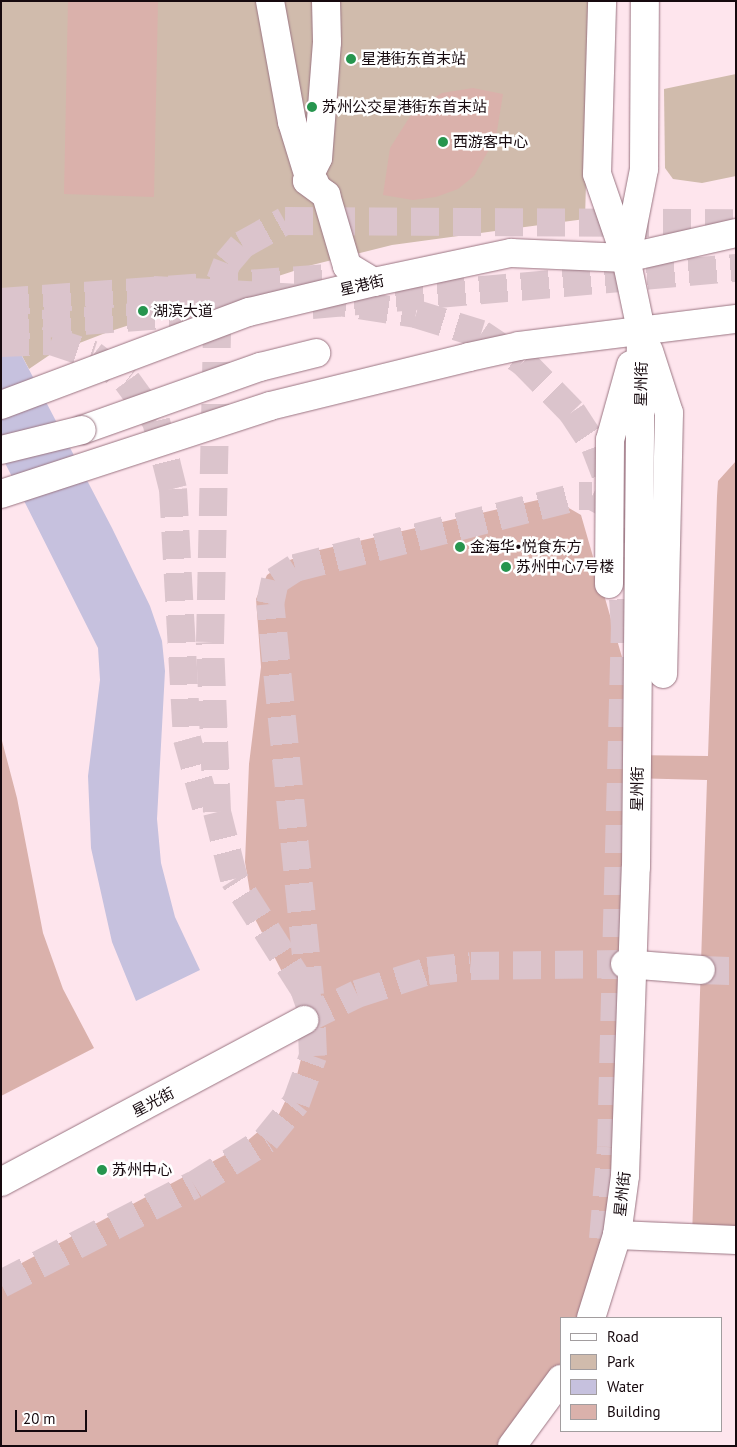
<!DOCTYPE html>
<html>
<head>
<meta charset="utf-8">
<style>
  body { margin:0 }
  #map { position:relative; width:737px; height:1447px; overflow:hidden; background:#fee5ed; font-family:"PT Sans","Noto Sans SC",sans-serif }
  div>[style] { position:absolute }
  .green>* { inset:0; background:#d0bbac }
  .water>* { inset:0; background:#c6c1de }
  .building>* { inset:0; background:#dab1ab }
  .minor-tunnel>* { height:28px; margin-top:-14px; transform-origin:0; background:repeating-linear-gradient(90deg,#dbc4cc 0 28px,transparent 0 42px) }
  .major-tunnel>* { height:28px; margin-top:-14px; transform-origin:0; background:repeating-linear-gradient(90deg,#dbc4cc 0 28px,transparent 0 42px) }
  .roads { filter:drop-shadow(0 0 1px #9a7582) drop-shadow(0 0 1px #9a7582) }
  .minor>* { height:28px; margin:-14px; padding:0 14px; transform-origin:14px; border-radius:14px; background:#fff }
  .major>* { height:28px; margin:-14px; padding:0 14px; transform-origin:14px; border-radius:14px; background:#fff }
  .bridges { filter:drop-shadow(0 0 1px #9a7582) drop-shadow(0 0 1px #9a7582) }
  .minor-bridge>* { height:28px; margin:-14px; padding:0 14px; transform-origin:14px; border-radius:14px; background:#fff }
  .dots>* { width:14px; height:14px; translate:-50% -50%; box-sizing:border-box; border:2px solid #fff; border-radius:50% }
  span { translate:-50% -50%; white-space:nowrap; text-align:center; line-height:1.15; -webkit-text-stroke:5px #fff; paint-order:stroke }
  .poi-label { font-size:15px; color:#16090e }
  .left { translate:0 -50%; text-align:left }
  .street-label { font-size:15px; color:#16090e }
  .frame { position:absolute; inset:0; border:2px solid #16090e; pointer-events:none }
  .legend { position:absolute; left:560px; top:1317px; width:162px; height:115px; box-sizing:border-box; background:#fff; border:1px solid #a29d9f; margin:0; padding:6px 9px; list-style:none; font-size:15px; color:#16090e }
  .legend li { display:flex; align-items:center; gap:10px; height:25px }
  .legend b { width:25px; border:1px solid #a29d9f }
  .scale { position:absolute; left:15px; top:1410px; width:72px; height:22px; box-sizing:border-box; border:2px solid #16090e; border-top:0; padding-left:6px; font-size:15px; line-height:18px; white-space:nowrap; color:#16090e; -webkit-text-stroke:4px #fff; paint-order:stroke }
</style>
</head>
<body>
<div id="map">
  <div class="green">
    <i style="clip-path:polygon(1px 1px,591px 1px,585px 219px,392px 245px,312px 265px,108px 332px,51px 354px,29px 369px,1px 316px)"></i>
    <i style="clip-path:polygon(736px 74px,736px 176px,702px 183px,673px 179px,665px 168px,664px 89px)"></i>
  </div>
  <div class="water">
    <i style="clip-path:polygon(1px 316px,112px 528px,150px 606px,162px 641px,165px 671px,157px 819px,161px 863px,175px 917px,200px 970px,136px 1001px,112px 942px,91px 848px,88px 776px,100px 680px,98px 648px,1px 455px)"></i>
  </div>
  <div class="building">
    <i style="clip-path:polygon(68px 1px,158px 1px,154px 197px,64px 194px)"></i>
    <i style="clip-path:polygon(473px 88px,503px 94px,496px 137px,474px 176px,458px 189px,436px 197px,413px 200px,383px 195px,390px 148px,409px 118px,420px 106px,442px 93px)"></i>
    <i style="clip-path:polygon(736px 461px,736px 1239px,692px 1237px,707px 780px,628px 778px,618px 1148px,590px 1318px,561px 1318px,561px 1384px,520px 1446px,1px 1446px,1px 1274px,240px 1147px,279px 1114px,296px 1079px,305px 1043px,302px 1011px,254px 917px,245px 862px,249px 764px,261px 667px,256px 599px,267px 575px,287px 561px,315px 551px,538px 500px,555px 500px,581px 515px,626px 671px,629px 755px,708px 756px,717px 496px,718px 481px)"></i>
    <i style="clip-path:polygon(1px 737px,17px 798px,43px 933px,63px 989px,94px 1048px,1px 1096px)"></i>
  </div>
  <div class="minor-tunnel">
    <i style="left:153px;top:290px;width:166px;rotate:3.1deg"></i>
    <i style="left:319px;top:299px;width:98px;rotate:8.8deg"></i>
    <i style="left:416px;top:314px;width:68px;rotate:17.1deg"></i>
    <i style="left:481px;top:334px;width:50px;rotate:33.7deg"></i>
    <i style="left:523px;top:362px;width:70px;rotate:45.6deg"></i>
    <i style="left:572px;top:412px;width:42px;rotate:56.7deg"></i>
    <i style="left:595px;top:447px;width:42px;rotate:69deg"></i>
    <i style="left:1px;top:343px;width:50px;rotate:-2.3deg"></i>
    <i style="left:51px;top:341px;width:44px;rotate:18.4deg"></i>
    <i style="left:93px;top:355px;width:43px;rotate:37.4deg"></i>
    <i style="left:127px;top:381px;width:49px;rotate:54.1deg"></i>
    <i style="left:156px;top:421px;width:70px;rotate:76deg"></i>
    <i style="left:173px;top:489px;width:250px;rotate:86.8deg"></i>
    <i style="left:187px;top:739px;width:71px;rotate:74.4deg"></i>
    <i style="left:701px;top:970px;width:35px;rotate:2deg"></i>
    <i style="left:310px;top:995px;width:393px;rotate:-95.8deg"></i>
    <i style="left:270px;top:604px;width:24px;rotate:-78deg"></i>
    <i style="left:275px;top:581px;width:24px;rotate:-33deg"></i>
    <i style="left:295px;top:568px;width:293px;rotate:-14.2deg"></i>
    <i style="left:579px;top:496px;width:13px"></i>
    <i style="left:592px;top:496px;width:17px;rotate:28deg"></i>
    <i style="left:607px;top:504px;width:21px;rotate:67deg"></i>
    <i style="left:304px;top:1020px;width:59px;rotate:-26.1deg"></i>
    <i style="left:357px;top:994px;width:75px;rotate:-17.9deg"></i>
    <i style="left:428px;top:971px;width:43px;rotate:-6.6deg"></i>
    <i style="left:471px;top:966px;width:154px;rotate:-0.7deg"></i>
    <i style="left:603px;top:1239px;width:92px;rotate:-85deg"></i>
    <i style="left:611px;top:1147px;width:520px;rotate:-88.46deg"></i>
    <i style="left:625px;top:627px;width:99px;rotate:-94deg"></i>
    <i style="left:1px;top:1284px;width:217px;rotate:-27.2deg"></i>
    <i style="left:194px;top:1185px;width:85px;rotate:-32deg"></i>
    <i style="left:266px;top:1140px;width:48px;rotate:-51deg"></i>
    <i style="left:296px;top:1103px;width:50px;rotate:-70.1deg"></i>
    <i style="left:313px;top:1056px;width:47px;rotate:-92.4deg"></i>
    <i style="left:311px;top:1009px;width:21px;rotate:-109deg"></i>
    <i style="left:304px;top:989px;width:130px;rotate:-122.5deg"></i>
    <i style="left:234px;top:879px;width:69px;rotate:-104.2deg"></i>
    <i style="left:217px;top:812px;width:170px;rotate:-92.4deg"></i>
    <i style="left:210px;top:642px;width:313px;rotate:-88.7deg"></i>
    <i style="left:217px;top:329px;width:48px;rotate:-86.4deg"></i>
    <i style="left:220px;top:281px;width:19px;rotate:-69deg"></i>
    <i style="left:227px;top:263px;width:23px;rotate:-50deg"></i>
    <i style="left:242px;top:245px;width:49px;rotate:-29.2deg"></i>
    <i style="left:285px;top:221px;width:451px;rotate:0.3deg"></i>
  </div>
  <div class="major-tunnel">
    <i style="left:1px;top:302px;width:371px;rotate:-4.2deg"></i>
    <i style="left:312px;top:305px;width:426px;rotate:-5deg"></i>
    <i style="left:1px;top:327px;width:249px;rotate:-4.2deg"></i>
  </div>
  <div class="roads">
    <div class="minor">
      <i style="left:270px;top:1px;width:123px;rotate:79.7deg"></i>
      <i style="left:292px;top:122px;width:54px;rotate:72.9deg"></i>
      <i style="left:308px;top:174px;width:11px;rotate:52deg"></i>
      <i style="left:326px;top:1px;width:41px;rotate:88.6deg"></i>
      <i style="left:327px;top:42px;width:116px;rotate:94.4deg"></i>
      <i style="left:318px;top:158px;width:25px;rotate:116deg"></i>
      <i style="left:307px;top:181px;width:24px;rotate:36deg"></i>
      <i style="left:326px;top:195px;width:74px;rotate:73.5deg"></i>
      <i style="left:347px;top:266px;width:31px;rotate:31deg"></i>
      <i style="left:627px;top:256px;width:89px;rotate:-78.9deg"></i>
      <i style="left:644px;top:169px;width:168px;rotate:-89.7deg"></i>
      <i style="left:649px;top:351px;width:65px;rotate:72.1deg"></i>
      <i style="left:669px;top:413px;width:261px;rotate:91.3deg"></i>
      <i style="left:82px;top:430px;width:189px;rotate:-19.5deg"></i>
      <i style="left:260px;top:367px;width:58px;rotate:-14deg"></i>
      <i style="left:609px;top:584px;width:144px;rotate:-89.6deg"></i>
      <i style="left:610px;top:440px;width:78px;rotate:-74.4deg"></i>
      <i style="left:625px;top:964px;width:76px;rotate:4.5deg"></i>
      <i style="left:1px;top:1182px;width:344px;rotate:-28.1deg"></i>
      <i style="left:617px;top:1235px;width:119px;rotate:2.4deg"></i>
      <i style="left:591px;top:1318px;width:87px;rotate:-72.6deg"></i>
      <i style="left:617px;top:1235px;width:60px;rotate:-82.3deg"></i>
      <i style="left:625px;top:1176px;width:309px;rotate:-88deg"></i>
      <i style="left:636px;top:867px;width:537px;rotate:-89.47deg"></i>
      <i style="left:641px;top:330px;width:74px;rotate:-101.8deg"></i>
      <i style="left:626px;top:258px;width:89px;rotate:-109deg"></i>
      <i style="left:597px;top:174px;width:173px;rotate:-88.3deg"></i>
      <i style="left:512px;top:1446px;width:83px;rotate:-53.8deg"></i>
    </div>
    <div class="major">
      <i style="left:1px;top:405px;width:265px;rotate:-20.6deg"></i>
      <i style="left:249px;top:312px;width:129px;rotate:-13.5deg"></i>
      <i style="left:374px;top:282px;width:140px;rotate:-12deg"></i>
      <i style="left:511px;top:253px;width:115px;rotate:2.5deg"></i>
      <i style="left:626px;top:258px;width:113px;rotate:-12.8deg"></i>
      <i style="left:1px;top:494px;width:283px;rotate:-18.1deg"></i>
      <i style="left:270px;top:406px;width:205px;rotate:-13.8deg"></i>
      <i style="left:469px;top:357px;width:51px;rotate:-12.4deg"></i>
      <i style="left:519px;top:346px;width:219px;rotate:-7.1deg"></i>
    </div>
  </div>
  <div class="bridges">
    <div class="minor-bridge">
      <i style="left:1px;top:450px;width:83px;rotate:-13.9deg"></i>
    </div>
  </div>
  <div class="dots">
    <i style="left:351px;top:59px;background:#26954e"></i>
    <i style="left:312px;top:107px;background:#26954e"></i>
    <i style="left:443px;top:142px;background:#26954e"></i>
    <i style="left:143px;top:311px;background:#26954e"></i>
    <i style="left:460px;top:547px;background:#26954e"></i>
    <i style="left:506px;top:567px;background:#26954e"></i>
    <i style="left:102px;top:1170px;background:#26954e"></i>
  </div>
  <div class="poi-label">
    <span class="left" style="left:361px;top:59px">星港街东首末站</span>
    <span class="left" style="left:322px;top:107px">苏州公交星港街东首末站</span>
    <span class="left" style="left:453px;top:142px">西游客中心</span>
    <span class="left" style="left:153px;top:311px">湖滨大道</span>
    <span class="left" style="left:470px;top:547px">金海华•悦食东方</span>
    <span class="left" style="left:516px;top:567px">苏州中心7号楼</span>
    <span class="left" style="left:112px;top:1170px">苏州中心</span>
  </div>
  <div class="street-label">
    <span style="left:362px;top:285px;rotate:-13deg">星港街</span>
    <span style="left:641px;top:384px;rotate:-89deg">星州街</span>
    <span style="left:637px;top:789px;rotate:-89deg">星州街</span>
    <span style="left:153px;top:1102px;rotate:-28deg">星光街</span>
    <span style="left:622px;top:1194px;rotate:-84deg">星州街</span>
  </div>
  <div class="frame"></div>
  <ul class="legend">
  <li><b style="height:6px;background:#fff"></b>Road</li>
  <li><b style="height:14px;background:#d0bbac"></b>Park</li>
  <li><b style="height:14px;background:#c6c1de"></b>Water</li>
  <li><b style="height:14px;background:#dab1ab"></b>Building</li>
  </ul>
  <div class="scale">20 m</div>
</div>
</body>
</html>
